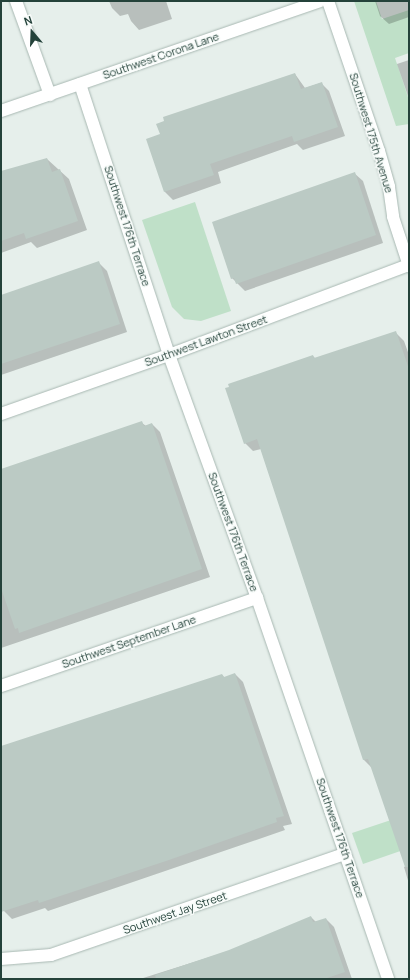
<!DOCTYPE html>
<html>
<head>
<meta charset="utf-8">
<style>
  body { margin:0 }
  #map { position:relative; width:410px; height:980px; overflow:hidden; background:#e6efeb; font-family:Manrope,sans-serif }
  div>[style] { position:absolute }
  .green>* { inset:0; background:#bfe0c8 }
  .shadow>* { inset:0; background:#0003 }
  .building>* { inset:0; background:#bbcac4 }
  .roads { filter:drop-shadow(0 0 1px #a8b8b2) drop-shadow(0 0 1px #a8b8b2) }
  .street>* { height:12px; margin:-6px; padding:0 6px; transform-origin:6px; border-radius:6px; background:#fff }
  span { translate:-50% -50%; white-space:nowrap; text-align:center; line-height:1.15; -webkit-text-stroke:3px #f7fbf9; paint-order:stroke }
  .street-label { font-size:11px; color:#24423a }
  .frame { position:absolute; inset:0; border:2px solid #24423a; pointer-events:none }
  .north { position:absolute; left:12px; top:12px; width:40px; height:40px; -webkit-text-stroke:3px #f7fbf9; paint-order:stroke; rotate:341deg; font-size:11px; font-weight:700; line-height:16px; text-align:center; color:#24423a }
  .north::after { content:''; display:block; margin:auto; width:14px; height:18px; background:#24423a; clip-path:polygon(50% 0,100% 100%,50% 72%,0 100%) }
</style>
</head>
<body>
<div id="map">
  <div class="green">
    <i style="clip-path:polygon(354px 1px,376px 1px,382px 19px,409px 10px,409px 53px,395px 58px,409px 100px,409px 124px,396px 126px)"></i>
    <i style="clip-path:polygon(195px 202px,231px 311px,201px 321px,184px 319px,172px 307px,142px 220px)"></i>
    <i style="clip-path:polygon(409px 814px,409px 848px,363px 864px,352px 833px)"></i>
  </div>
  <div class="shadow">
    <i style="clip-path:polygon(109px 1px,166px 1px,172px 19px,139px 30px,131px 21px,128px 14px,120px 16px,112px 8px)"></i>
    <i style="clip-path:polygon(375px 1px,409px 1px,409px 17px,389px 24px,380px 16px)"></i>
    <i style="clip-path:polygon(409px 60px,409px 99px,397px 64px)"></i>
    <i style="clip-path:polygon(295px 74px,305px 88px,321px 83px,329px 91px,345px 136px,303px 150px,297px 144px,218px 172px,221px 183px,173px 200px,165px 192px,161px 135px)"></i>
    <i style="clip-path:polygon(47px 159px,69px 179px,87px 230px,37px 248px,31px 242px,1px 253px,1px 172px)"></i>
    <i style="clip-path:polygon(354px 173px,363px 181px,383px 243px,245px 291px,232px 278px)"></i>
    <i style="clip-path:polygon(99px 263px,107px 271px,127px 332px,1px 375px,1px 296px)"></i>
    <i style="clip-path:polygon(396px 333px,404px 341px,409px 355px,409px 884px,404px 867px,406px 866px,372px 768px,364px 760px,261px 449px,253px 451px,245px 443px,313px 356px,316px 359px)"></i>
    <i style="clip-path:polygon(142px 423px,146px 426px,152px 424px,160px 432px,210px 577px,1px 648px,1px 472px)"></i>
    <i style="clip-path:polygon(235px 674px,243px 682px,292px 824px,283px 826px,285px 830px,262px 838px,48px 911px,45px 908px,12px 919px,4px 911px,1px 902px,1px 748px,222px 675px,225px 678px)"></i>
    <i style="clip-path:polygon(311px 917px,316px 922px,326px 919px,334px 927px,352px 979px,140px 979px,229px 951px)"></i>
  </div>
  <div class="building">
    <i style="clip-path:polygon(295px 73px,301px 89px,322px 82px,338px 127px,294px 142px,292px 136px,210px 164px,214px 175px,164px 192px,146px 139px,160px 134px,156px 124px,164px 121px,163px 117px)"></i>
    <i style="clip-path:polygon(47px 158px,52px 172px,60px 169px,78px 221px,26px 239px,24px 233px,1px 241px,1px 171px)"></i>
    <i style="clip-path:polygon(355px 172px,376px 235px,236px 284px,234px 278px,231px 279px,212px 222px)"></i>
    <i style="clip-path:polygon(99px 261px,120px 324px,1px 364px,1px 295px)"></i>
    <i style="clip-path:polygon(396px 331px,409px 369px,409px 867px,405px 867px,368px 759px,363px 760px,257px 439px,244px 444px,225px 388px,229px 387px,228px 384px,313px 355px,314px 358px)"></i>
    <i style="clip-path:polygon(142px 421px,144px 426px,152px 423px,202px 569px,19px 633px,18px 628px,15px 629px,1px 588px,1px 469px)"></i>
    <i style="clip-path:polygon(235px 673px,284px 816px,276px 818px,277px 822px,166px 861px,39px 903px,38px 900px,1px 912px,1px 746px,222px 674px,224px 677px)"></i>
    <i style="clip-path:polygon(311px 916px,313px 922px,326px 918px,345px 972px,324px 979px,156px 979px,155px 975px,229px 950px)"></i>
  </div>
  <div class="roads">
    <div class="street">
      <i style="left:16px;top:1px;width:100px;rotate:70.1deg"></i>
      <i style="left:328px;top:1px;width:158px;rotate:71.2deg"></i>
      <i style="left:379px;top:151px;width:37px;rotate:74deg"></i>
      <i style="left:389px;top:187px;width:30px;rotate:82deg"></i>
      <i style="left:393px;top:217px;width:52px;rotate:71.9deg"></i>
      <i style="left:80px;top:84px;width:285px;rotate:71.8deg"></i>
      <i style="left:169px;top:355px;width:258px;rotate:70.1deg"></i>
      <i style="left:257px;top:598px;width:403px;rotate:71deg"></i>
      <i style="left:1px;top:111px;width:337px;rotate:-19deg"></i>
      <i style="left:1px;top:414px;width:178px;rotate:-19.4deg"></i>
      <i style="left:169px;top:355px;width:256px;rotate:-20.6deg"></i>
      <i style="left:1px;top:686px;width:271px;rotate:-19deg"></i>
      <i style="left:1px;top:959px;width:50px;rotate:-4.6deg"></i>
      <i style="left:51px;top:955px;width:311px;rotate:-19deg"></i>
    </div>
  </div>
  <div class="street-label">
    <span style="left:161px;top:56px;rotate:-19deg">Southwest Corona Lane</span>
    <span style="left:371px;top:133px;rotate:73deg">Southwest 175th Avenue</span>
    <span style="left:127px;top:226px;rotate:72deg">Southwest 176th Terrace</span>
    <span style="left:206px;top:341px;rotate:-20deg">Southwest Lawton Street</span>
    <span style="left:233px;top:532px;rotate:70deg">Southwest 176th Terrace</span>
    <span style="left:129px;top:642px;rotate:-19deg">Southwest September Lane</span>
    <span style="left:340px;top:838px;rotate:71deg">Southwest 176th Terrace</span>
    <span style="left:175px;top:913px;rotate:-19deg">Southwest Jay Street</span>
  </div>
  <div class="frame"></div>
  <div class="north">N</div>
</div>
</body>
</html>
